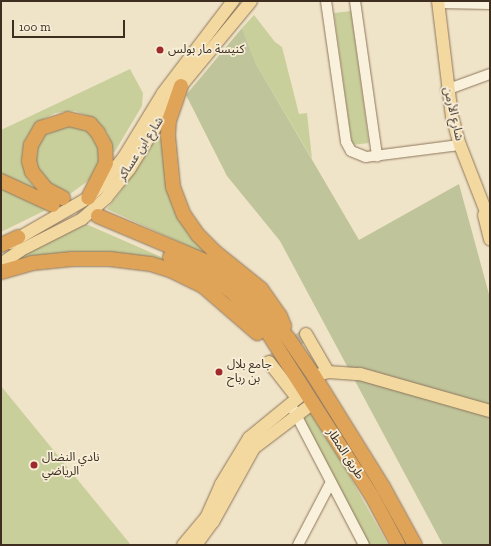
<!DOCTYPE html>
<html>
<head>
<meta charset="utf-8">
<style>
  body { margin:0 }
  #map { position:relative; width:491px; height:546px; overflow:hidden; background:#f0e4c8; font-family:"Zilla Slab","Noto Sans Arabic",serif }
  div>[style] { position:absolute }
  .green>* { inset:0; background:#c9cf9b }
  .cemetery>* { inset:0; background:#bfc49a }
  .major-tunnel>* { height:12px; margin-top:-6px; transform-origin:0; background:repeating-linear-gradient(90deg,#ccc0a6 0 12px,transparent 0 18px) }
  .highway-tunnel>* { height:14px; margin-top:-7px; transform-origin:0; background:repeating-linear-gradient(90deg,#ccc0a6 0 14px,transparent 0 21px) }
  .roads { filter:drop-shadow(0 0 1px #8d765c) drop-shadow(0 0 1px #8d765c) }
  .minor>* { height:10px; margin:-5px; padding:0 5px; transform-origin:5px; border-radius:5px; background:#faf1dc }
  .major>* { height:12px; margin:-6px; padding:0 6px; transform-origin:6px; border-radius:6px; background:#f3d9a0 }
  .highway>* { height:14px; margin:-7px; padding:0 7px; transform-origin:7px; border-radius:7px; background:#e0a458 }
  .dots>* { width:11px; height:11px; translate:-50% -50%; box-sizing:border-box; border:2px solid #f7eed8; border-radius:50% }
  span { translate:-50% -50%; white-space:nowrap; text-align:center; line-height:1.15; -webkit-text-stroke:3.5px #f7eed8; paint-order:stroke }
  .poi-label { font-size:12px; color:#3d2e20 }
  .left { translate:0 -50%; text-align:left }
  .street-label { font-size:12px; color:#3d2e20 }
  .frame { position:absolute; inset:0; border:2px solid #3d2e20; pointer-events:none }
  .scale { position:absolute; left:12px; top:20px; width:113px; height:18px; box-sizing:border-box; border:2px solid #3d2e20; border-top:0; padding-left:5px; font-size:12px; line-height:14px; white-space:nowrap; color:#3d2e20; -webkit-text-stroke:3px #f7eed8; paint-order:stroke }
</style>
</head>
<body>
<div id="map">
  <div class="green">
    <i style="clip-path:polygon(351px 11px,369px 143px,352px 145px,334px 13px)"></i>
    <i style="clip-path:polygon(254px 15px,275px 42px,282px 47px,299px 114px,307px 113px,312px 159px,256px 64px,242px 28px)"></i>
    <i style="clip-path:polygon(130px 69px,143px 93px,142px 106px,114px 153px,107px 132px,93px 118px,75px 111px,55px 113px,36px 123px,24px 142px,22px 162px,27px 178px,38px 192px,1px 176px,1px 130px)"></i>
    <i style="clip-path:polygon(163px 124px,166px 179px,208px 255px,107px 209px,126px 184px)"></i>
    <i style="clip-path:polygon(62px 126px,79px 126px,92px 134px,97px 141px,101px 160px,96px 175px,70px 194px,52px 187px,43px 180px,34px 161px,35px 151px,43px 136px)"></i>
    <i style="clip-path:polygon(1px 187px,48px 209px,1px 232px)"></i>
    <i style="clip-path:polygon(86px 224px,175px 263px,4px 267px,21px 255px)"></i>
    <i style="clip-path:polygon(1px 386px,131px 545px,1px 545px)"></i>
    <i style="clip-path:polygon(308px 408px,343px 464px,388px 545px,364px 545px,297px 416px)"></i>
  </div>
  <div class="cemetery">
    <i style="clip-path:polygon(242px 28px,256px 64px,359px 240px,459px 184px,490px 298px,490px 545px,443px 545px,280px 241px,227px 176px,186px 95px)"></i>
  </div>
  <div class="major-tunnel">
    <i style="left:269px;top:362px;width:46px;rotate:-37.1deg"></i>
  </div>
  <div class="highway-tunnel">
    <i style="left:57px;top:206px;width:38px;rotate:23deg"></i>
  </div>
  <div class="roads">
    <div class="minor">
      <i style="left:326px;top:1px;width:142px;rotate:81.9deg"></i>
      <i style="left:346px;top:142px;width:10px;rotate:61deg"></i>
      <i style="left:351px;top:151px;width:16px;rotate:22deg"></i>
      <i style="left:366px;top:157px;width:95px;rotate:-7.3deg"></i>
      <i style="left:355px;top:1px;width:157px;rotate:81.9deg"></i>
      <i style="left:439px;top:3px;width:51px;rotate:1.1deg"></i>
      <i style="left:446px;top:90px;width:47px;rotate:-20deg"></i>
      <i style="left:293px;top:409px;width:153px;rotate:62.4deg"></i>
      <i style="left:298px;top:545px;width:71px;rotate:-62.4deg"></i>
    </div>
    <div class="major">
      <i style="left:438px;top:1px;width:116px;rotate:83.1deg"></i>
      <i style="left:452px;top:116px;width:30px;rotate:75deg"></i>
      <i style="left:460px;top:145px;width:83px;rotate:68.7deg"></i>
      <i style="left:484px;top:215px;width:25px;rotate:76deg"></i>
      <i style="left:10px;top:243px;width:90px;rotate:-30deg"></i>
      <i style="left:88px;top:198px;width:19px;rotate:-43deg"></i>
      <i style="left:102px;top:185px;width:36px;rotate:-52deg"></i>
      <i style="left:124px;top:157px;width:75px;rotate:-58.6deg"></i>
      <i style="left:163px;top:93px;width:116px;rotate:-52.7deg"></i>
      <i style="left:1px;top:264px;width:24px;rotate:-35deg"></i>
      <i style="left:21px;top:250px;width:68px;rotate:-26.9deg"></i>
      <i style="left:82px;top:219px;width:32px;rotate:-41deg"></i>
      <i style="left:106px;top:198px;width:38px;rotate:-51deg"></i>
      <i style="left:130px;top:168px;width:97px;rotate:-58.1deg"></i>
      <i style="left:181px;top:86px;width:110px;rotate:-50.5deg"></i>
      <i style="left:306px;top:334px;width:44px;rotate:59.9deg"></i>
      <i style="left:269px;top:362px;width:46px;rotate:52.1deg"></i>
      <i style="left:314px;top:376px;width:15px;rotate:-16deg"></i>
      <i style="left:328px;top:372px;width:32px;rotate:4deg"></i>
      <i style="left:360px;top:374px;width:135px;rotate:15.9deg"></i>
      <i style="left:183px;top:545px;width:38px;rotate:-50deg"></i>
      <i style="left:207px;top:516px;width:35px;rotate:-66deg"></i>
      <i style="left:221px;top:484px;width:54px;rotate:-58.7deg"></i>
      <i style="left:249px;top:438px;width:72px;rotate:-39.4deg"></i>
      <i style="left:196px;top:545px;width:29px;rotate:-54deg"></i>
      <i style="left:213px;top:522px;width:85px;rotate:-61deg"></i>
      <i style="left:254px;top:448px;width:74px;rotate:-37.3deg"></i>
    </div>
    <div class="highway">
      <i style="left:181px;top:86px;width:36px;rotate:109deg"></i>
      <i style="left:169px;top:120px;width:16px;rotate:94deg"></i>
      <i style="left:168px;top:136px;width:51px;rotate:84.4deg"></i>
      <i style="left:173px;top:187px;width:30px;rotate:69deg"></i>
      <i style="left:184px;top:215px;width:24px;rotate:55deg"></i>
      <i style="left:198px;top:235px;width:24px;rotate:45deg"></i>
      <i style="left:215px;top:252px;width:59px;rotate:38.8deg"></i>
      <i style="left:261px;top:289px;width:33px;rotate:55deg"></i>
      <i style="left:280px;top:316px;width:11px;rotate:68deg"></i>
      <i style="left:1px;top:181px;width:57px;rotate:24.8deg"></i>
      <i style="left:63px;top:198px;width:19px;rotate:-152deg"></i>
      <i style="left:46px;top:189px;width:22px;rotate:-129deg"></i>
      <i style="left:32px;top:172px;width:11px;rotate:-105deg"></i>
      <i style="left:29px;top:161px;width:16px;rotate:-83deg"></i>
      <i style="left:31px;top:145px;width:20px;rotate:-60deg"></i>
      <i style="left:41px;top:128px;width:28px;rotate:-18deg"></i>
      <i style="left:68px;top:119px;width:23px;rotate:13deg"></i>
      <i style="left:90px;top:124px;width:12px;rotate:48deg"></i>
      <i style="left:98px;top:133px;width:15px;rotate:62deg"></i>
      <i style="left:105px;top:146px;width:17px;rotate:87deg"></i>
      <i style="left:106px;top:163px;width:39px;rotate:117deg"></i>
      <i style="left:98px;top:216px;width:116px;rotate:22.8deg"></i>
      <i style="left:205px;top:261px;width:56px;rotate:37.7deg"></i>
      <i style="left:249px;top:295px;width:58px;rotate:47.8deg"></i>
      <i style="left:288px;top:338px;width:46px;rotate:55.6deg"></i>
      <i style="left:314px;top:376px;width:131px;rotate:58.1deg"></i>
      <i style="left:383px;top:487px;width:66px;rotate:61.1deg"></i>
      <i style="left:1px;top:245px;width:19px;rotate:-25deg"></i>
      <i style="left:170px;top:257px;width:44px;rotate:25.4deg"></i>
      <i style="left:210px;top:276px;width:27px;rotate:36deg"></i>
      <i style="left:232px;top:292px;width:45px;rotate:46.8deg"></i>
      <i style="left:263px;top:325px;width:203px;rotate:57.5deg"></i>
      <i style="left:372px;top:496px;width:55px;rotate:62deg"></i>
      <i style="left:1px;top:272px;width:32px;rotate:-16deg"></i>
      <i style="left:32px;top:263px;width:40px;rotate:-5.7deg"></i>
      <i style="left:72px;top:259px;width:38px"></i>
      <i style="left:110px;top:259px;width:41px;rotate:7deg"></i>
      <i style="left:151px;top:264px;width:20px;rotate:18deg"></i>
      <i style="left:170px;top:270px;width:37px;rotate:26deg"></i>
      <i style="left:203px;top:286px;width:72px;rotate:41deg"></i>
    </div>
  </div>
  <div class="dots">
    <i style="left:160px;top:50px;background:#9e2a2b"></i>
    <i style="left:219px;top:372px;background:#9e2a2b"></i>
    <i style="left:34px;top:465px;background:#9e2a2b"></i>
  </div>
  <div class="poi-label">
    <span class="left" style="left:168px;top:50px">كنيسة مار بولس</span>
    <span class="left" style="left:227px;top:372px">جامع بلال<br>بن رباح</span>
    <span class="left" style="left:42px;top:465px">نادي النضال<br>الرياضي</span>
  </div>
  <div class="street-label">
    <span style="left:453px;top:114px;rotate:77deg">شارع الأرمن</span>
    <span style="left:141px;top:149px;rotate:-57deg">شارع ابن عساكر</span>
    <span style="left:345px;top:454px;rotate:57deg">طريق المطار</span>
  </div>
  <div class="frame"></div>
  <div class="scale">100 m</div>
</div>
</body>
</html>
